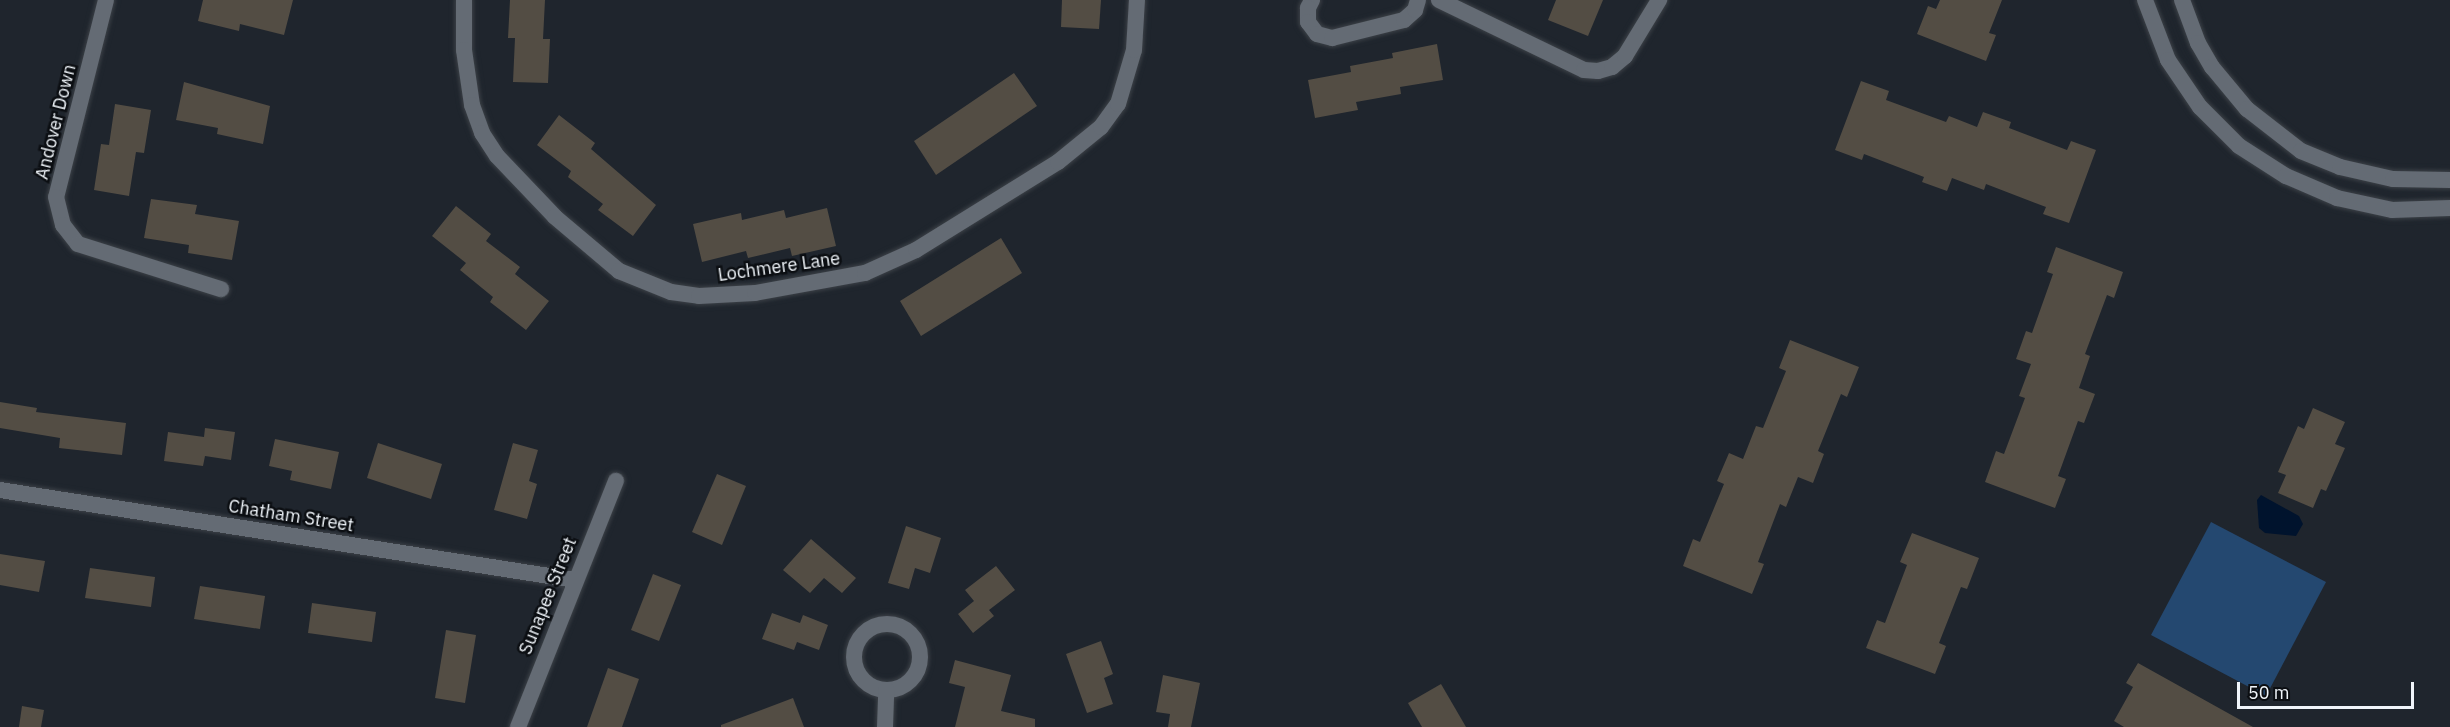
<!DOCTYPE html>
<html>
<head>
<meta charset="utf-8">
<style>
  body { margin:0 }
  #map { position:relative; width:2450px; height:727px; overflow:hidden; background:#1f252d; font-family:"IBM Plex Sans",sans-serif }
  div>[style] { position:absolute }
  .green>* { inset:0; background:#244870 }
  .water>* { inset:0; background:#00132d }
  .building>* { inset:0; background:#534d44 }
  .roads { filter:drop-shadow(0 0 2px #3c4147) drop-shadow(0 0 2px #3c4147) }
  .minor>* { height:16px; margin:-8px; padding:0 8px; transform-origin:8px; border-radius:8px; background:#646b74 }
  .minor>.ring { margin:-8px; padding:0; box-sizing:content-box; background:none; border:16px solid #646b74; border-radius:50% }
  span { translate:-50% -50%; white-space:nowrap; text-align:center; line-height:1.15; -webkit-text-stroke:5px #0b0e12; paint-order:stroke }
  .street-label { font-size:18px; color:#f0f5fa }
  .scale { position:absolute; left:2237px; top:682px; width:177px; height:27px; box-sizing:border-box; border:3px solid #f0f5fa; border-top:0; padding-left:8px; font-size:18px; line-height:21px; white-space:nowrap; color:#f0f5fa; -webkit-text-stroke:4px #0b0e12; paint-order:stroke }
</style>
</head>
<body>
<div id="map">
  <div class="green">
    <i style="clip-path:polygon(2211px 522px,2326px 582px,2266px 696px,2151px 635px)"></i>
  </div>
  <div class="water">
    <i style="clip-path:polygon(2261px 495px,2299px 516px,2303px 524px,2296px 536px,2265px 533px,2259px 528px,2257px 500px)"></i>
  </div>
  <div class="building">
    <i style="clip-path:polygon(203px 0,293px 0,284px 35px,240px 24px,239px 31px,198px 21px)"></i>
    <i style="clip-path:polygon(510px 0,545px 0,543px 39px,550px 39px,548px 83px,513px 82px,515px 38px,508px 38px)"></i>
    <i style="clip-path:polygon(1062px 0,1101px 0,1099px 29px,1061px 27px)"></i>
    <i style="clip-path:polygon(1556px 0,1603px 0,1588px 36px,1548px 20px)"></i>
    <i style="clip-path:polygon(1940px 0,2002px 0,1989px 33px,1996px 35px,1986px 61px,1917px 34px,1928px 6px,1936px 9px)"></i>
    <i style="clip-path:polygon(1437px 44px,1443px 80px,1400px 87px,1401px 94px,1356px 102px,1358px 110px,1315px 118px,1308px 80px,1351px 72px,1350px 66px,1393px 58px,1392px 53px)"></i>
    <i style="clip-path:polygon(1014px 73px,1037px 106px,936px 175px,914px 141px)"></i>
    <i style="clip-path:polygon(1861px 81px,1889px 91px,1886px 100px,1946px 122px,1949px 116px,1977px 127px,1983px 112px,2011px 122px,2009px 128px,2067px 150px,2071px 141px,2096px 150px,2069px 223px,2043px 214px,2046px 207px,1986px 184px,1984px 190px,1952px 178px,1947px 191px,1922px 182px,1924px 177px,1864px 154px,1862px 160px,1835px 150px)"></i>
    <i style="clip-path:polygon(184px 82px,270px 106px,263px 144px,217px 134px,218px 128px,176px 120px)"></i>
    <i style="clip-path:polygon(115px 104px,151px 110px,144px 153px,136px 152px,129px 196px,94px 190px,101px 144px,109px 145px)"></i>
    <i style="clip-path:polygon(559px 115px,595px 143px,591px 149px,656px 205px,633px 236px,598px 210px,603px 204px,568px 177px,571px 171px,537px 145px)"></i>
    <i style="clip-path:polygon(151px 199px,197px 205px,195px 214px,239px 221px,232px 260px,188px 253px,189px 245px,144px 238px)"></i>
    <i style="clip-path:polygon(456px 206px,491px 234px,486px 241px,520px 267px,515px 274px,549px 301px,526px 330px,490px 302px,493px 297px,460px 270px,466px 263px,432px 236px)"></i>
    <i style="clip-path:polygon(827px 208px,836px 246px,792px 256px,790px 248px,748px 258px,746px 251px,702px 262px,693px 224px,741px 213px,742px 220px,784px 210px,786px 218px)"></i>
    <i style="clip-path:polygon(1001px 238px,1022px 273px,921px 336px,900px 301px)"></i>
    <i style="clip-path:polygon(2056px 247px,2123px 272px,2114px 298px,2107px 295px,2085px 354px,2090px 356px,2079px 388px,2095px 394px,2084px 423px,2078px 421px,2058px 476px,2066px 479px,2055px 508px,1985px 482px,1996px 451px,2004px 454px,2025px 398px,2019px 396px,2031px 364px,2016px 359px,2026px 331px,2032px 333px,2053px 274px,2047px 272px)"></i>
    <i style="clip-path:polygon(1790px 340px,1859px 367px,1847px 397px,1841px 394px,1818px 451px,1824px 454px,1813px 483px,1798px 477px,1786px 507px,1780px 504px,1758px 562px,1764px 564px,1752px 594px,1683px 566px,1693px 539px,1700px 542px,1724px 484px,1717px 481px,1729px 453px,1743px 459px,1756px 426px,1763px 428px,1786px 371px,1779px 368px)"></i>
    <i style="clip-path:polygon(0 402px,37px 408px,36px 412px,126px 423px,122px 455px,59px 448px,60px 438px,0 428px)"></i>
    <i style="clip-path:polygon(2313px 408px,2345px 422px,2335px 444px,2345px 448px,2326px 491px,2321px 489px,2313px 508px,2278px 493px,2286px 475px,2278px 472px,2298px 426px,2304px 429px)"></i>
    <i style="clip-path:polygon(205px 428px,235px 432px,231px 460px,205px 456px,203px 466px,164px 461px,168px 432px,204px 437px)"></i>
    <i style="clip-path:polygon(275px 439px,339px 452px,331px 489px,290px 480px,292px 471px,269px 466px)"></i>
    <i style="clip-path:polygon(378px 443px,442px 464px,431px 499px,367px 478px)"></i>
    <i style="clip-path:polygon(513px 443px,538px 450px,529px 481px,537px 484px,527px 519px,494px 510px)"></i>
    <i style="clip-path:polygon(717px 474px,746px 486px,722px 545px,692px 532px)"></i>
    <i style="clip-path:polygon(906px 526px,941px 538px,930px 573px,915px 568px,909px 589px,888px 583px)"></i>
    <i style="clip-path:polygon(1912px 533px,1979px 558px,1967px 589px,1961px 587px,1939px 643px,1946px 646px,1935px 674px,1866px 648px,1877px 620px,1885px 623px,1907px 565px,1900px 562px)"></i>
    <i style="clip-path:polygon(811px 539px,856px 578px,842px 593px,824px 578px,810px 593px,783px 570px)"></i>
    <i style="clip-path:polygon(0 554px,45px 561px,39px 592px,0 585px)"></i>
    <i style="clip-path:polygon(996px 566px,1015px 590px,989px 610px,994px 616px,973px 633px,958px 614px,974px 601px,965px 590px)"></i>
    <i style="clip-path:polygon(90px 568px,155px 577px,151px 607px,85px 598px)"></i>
    <i style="clip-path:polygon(653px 574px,681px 585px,659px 641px,631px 630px)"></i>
    <i style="clip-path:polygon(200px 586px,265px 596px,260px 629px,194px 619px)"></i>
    <i style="clip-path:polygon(312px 603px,376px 612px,372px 642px,308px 633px)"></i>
    <i style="clip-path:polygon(772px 613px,800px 623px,803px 615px,828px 625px,819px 650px,797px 642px,794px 650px,762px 639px)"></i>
    <i style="clip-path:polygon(446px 630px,476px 635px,465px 703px,435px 698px)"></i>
    <i style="clip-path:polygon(1101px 641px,1113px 674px,1104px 678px,1113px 704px,1087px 713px,1066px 654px)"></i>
    <i style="clip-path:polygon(955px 660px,1011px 675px,1001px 711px,1035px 719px,1035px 727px,955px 727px,965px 687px,949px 683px)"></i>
    <i style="clip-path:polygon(2138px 663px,2253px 727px,2124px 727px,2114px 721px,2133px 687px,2126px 683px)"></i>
    <i style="clip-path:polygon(608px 668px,639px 679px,622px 727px,587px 727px)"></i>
    <i style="clip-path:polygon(1163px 675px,1200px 683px,1191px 727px,1168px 727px,1170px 714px,1156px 712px)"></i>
    <i style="clip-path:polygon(1441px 684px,1466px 727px,1422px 727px,1408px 703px)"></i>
    <i style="clip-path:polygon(793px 698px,804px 727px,721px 727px,721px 725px)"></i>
    <i style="clip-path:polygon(22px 706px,44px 710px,41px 727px,19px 727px)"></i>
  </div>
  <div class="roads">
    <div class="minor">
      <i style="left:106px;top:0;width:203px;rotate:104.2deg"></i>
      <i style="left:56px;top:197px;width:29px;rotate:76deg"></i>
      <i style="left:63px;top:225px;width:24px;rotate:52deg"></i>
      <i style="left:78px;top:244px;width:150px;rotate:17.5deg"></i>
      <i style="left:464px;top:0;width:50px;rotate:90deg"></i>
      <i style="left:464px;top:50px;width:56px;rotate:81.7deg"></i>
      <i style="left:472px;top:105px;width:30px;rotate:70deg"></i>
      <i style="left:482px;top:133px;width:27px;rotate:57deg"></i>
      <i style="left:497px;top:156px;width:84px;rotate:46.4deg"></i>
      <i style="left:555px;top:217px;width:84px;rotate:40.2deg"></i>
      <i style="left:619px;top:271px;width:56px;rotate:22deg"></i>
      <i style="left:671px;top:292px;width:28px;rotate:8deg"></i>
      <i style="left:699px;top:296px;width:56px;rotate:-3.1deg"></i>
      <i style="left:755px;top:293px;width:112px;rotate:-10.3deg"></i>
      <i style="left:865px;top:273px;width:56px;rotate:-24.3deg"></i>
      <i style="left:916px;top:250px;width:167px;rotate:-31.8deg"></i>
      <i style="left:1058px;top:162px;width:55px;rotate:-39.1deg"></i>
      <i style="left:1101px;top:127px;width:29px;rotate:-54deg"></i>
      <i style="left:1118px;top:104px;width:56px;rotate:-73.5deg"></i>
      <i style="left:1134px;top:50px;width:50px;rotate:-86.6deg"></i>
      <i style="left:1312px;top:0;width:9px;rotate:117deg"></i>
      <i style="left:1308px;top:8px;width:14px;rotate:90deg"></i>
      <i style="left:1308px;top:22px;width:15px;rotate:53deg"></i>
      <i style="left:1317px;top:34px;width:16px;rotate:15deg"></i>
      <i style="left:1332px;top:38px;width:74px;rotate:-14deg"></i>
      <i style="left:1404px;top:20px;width:15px;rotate:-42deg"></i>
      <i style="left:1415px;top:10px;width:10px;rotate:-73deg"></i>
      <i style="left:1439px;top:0;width:161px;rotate:25.8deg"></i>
      <i style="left:1584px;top:70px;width:14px;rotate:4deg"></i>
      <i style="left:1598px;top:71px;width:15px;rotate:-16deg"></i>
      <i style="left:1612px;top:67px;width:17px;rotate:-40deg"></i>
      <i style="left:1625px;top:56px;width:66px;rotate:-58.7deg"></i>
      <i style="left:2145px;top:0;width:64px;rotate:69deg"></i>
      <i style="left:2168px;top:60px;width:57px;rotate:55.8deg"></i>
      <i style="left:2200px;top:107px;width:55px;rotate:45deg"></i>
      <i style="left:2239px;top:146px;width:56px;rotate:32.6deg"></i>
      <i style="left:2286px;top:176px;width:56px;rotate:23.3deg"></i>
      <i style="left:2337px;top:198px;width:56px;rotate:12.3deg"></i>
      <i style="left:2392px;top:210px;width:58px;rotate:-2deg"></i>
      <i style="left:2182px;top:0;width:46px;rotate:69.6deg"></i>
      <i style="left:2198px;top:43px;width:28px;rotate:60deg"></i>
      <i style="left:2212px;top:67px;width:55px;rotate:50.2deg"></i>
      <i style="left:2247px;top:109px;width:68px;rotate:37.9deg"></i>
      <i style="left:2301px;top:151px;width:42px;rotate:22.3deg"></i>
      <i style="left:2340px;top:167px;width:54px;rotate:12.8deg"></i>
      <i style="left:2393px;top:179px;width:57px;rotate:1deg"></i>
      <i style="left:0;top:490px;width:582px;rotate:8.9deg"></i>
      <i class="ring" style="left:854px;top:624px;width:50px;height:50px"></i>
      <i style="left:518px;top:727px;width:265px;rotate:-68.3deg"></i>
      <i style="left:885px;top:727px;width:37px;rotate:-88deg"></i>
    </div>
  </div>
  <div class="street-label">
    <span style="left:56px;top:122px;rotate:-76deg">Andover Down</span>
    <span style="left:779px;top:267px;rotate:-8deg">Lochmere Lane</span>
    <span style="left:291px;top:516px;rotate:9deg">Chatham Street</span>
    <span style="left:548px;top:596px;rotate:-68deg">Sunapee Street</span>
  </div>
  <div class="scale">50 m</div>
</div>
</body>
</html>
